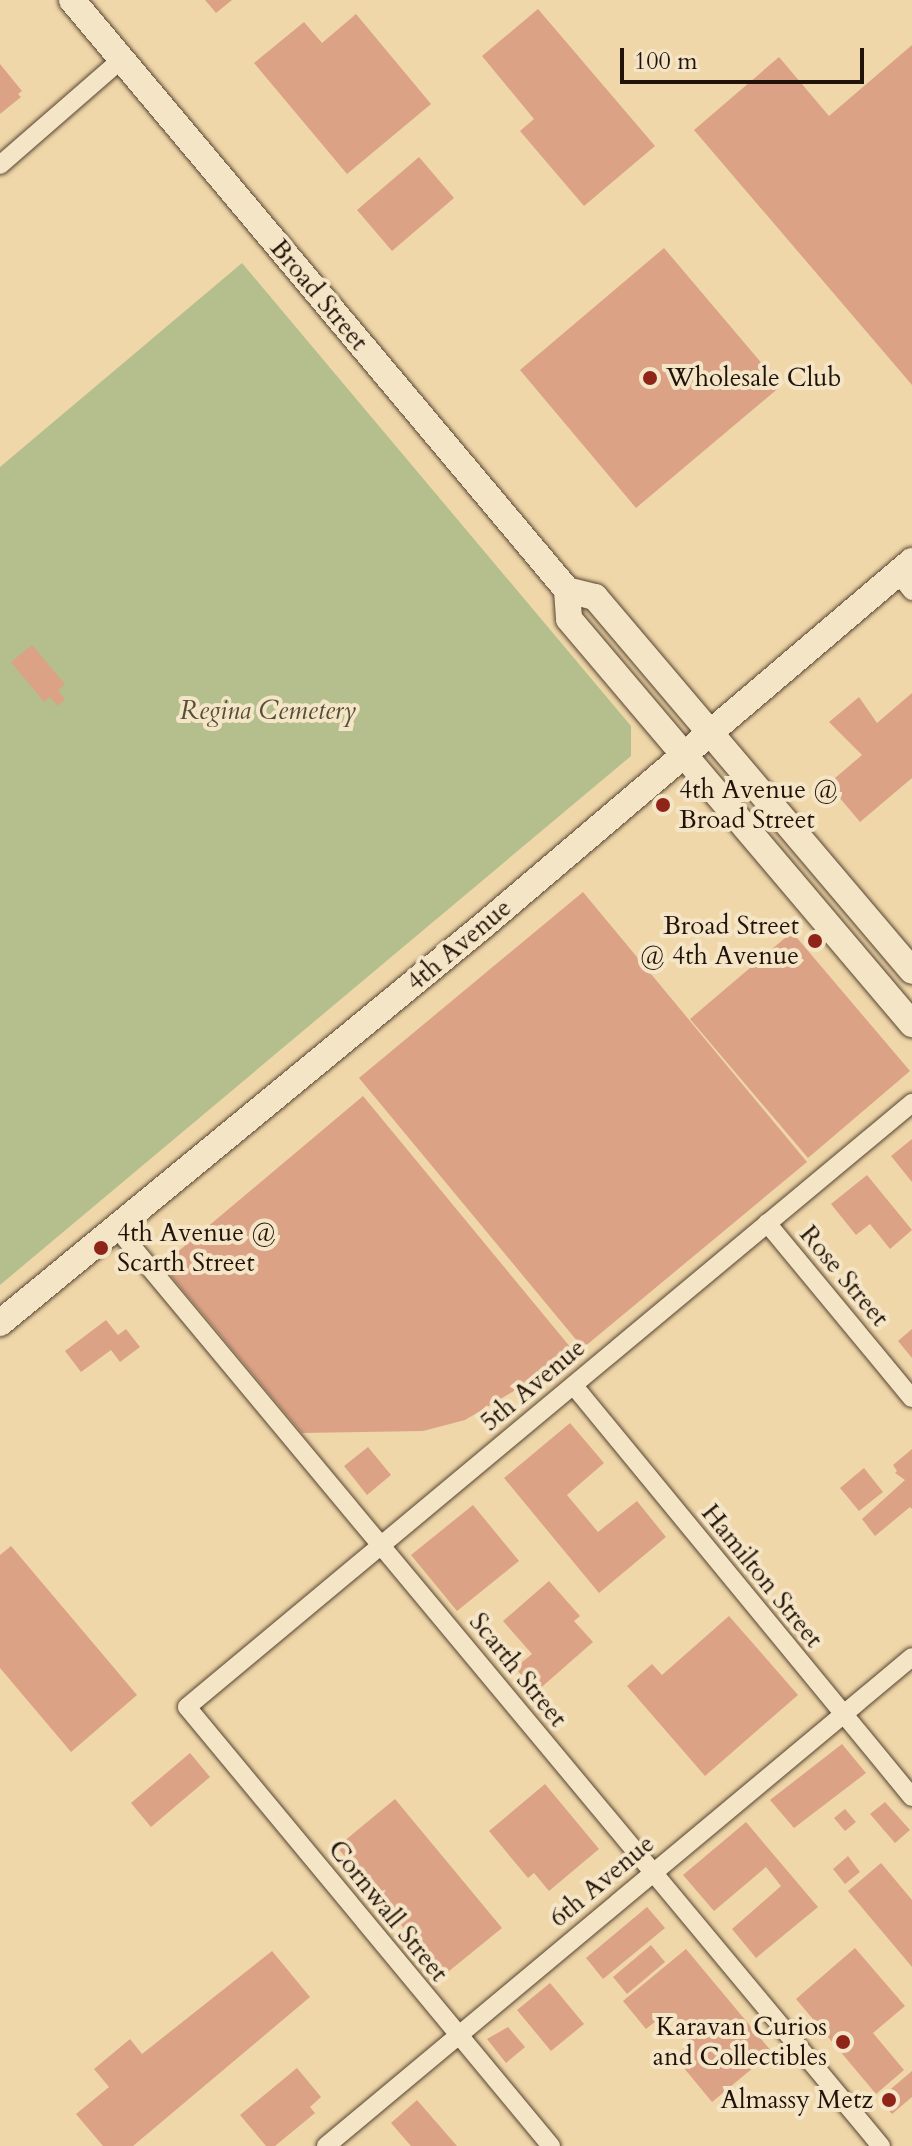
<!DOCTYPE html>
<html>
<head>
<meta charset="utf-8">
<style>
  body { margin:0 }
  #map { position:relative; width:912px; height:2146px; overflow:hidden; background:#f0d7a9; font-family:Cardo,serif }
  div>[style] { position:absolute }
  .green>* { inset:0; background:#b4bf8d }
  .building>* { inset:0; background:#dca286 }
  .roads { filter:drop-shadow(0 0 2px #564432) drop-shadow(0 0 2px #564432) }
  .street>* { height:18px; margin:-9px; padding:0 9px; transform-origin:9px; border-radius:9px; background:#f5e5c7 }
  .secondary>* { height:26px; margin:-13px; padding:0 13px; transform-origin:13px; border-radius:13px; background:#f5e5c7 }
  .dots>* { width:22px; height:22px; translate:-50% -50%; box-sizing:border-box; border:4px solid #f5e5c7; border-radius:50% }
  span { translate:-50% -50%; white-space:nowrap; text-align:center; line-height:1.15; -webkit-text-stroke:8px #f5e5c7; paint-order:stroke }
  .street-label { font-size:26px; color:#22130a }
  .poi-label { font-size:26px; color:#22130a }
  .left { translate:0 -50%; text-align:left }
  .right { translate:-100% -50%; text-align:right }
  .park-label { font-size:26px; color:#554f38; font-style:italic }
  .scale { position:absolute; left:620px; top:48px; width:244px; height:36px; box-sizing:border-box; border:4px solid #22130a; border-top:0; padding-left:10px; font-size:24px; line-height:28px; white-space:nowrap; color:#22130a; -webkit-text-stroke:6px #f5e5c7; paint-order:stroke }
</style>
</head>
<body>
<div id="map">
  <div class="green">
    <i style="clip-path:polygon(242px 263px,631px 726px,631px 756px,0 1285px,0 467px)"></i>
  </div>
  <div class="building">
    <i style="clip-path:polygon(205px 0,232px 0,216px 13px)"></i>
    <i style="clip-path:polygon(538px 9px,655px 146px,584px 206px,520px 131px,534px 119px,482px 56px)"></i>
    <i style="clip-path:polygon(356px 14px,431px 104px,347px 174px,254px 63px,304px 22px,322px 43px)"></i>
    <i style="clip-path:polygon(912px 45px,912px 385px,694px 130px,779px 57px,829px 116px)"></i>
    <i style="clip-path:polygon(0 64px,22px 91px,18px 94px,21px 97px,0 114px)"></i>
    <i style="clip-path:polygon(419px 157px,454px 198px,392px 251px,357px 210px)"></i>
    <i style="clip-path:polygon(664px 248px,781px 386px,636px 508px,520px 370px)"></i>
    <i style="clip-path:polygon(32px 645px,65px 684px,58px 690px,65px 699px,58px 706px,50px 697px,44px 702px,11px 662px)"></i>
    <i style="clip-path:polygon(912px 693px,912px 778px,860px 822px,828px 784px,862px 755px,829px 722px,859px 697px,877px 723px)"></i>
    <i style="clip-path:polygon(583px 892px,807px 1162px,583px 1348px,359px 1078px)"></i>
    <i style="clip-path:polygon(792px 932px,910px 1071px,808px 1158px,690px 1019px)"></i>
    <i style="clip-path:polygon(363px 1096px,576px 1354px,465px 1420px,423px 1431px,302px 1433px,162px 1265px)"></i>
    <i style="clip-path:polygon(912px 1139px,912px 1182px,891px 1156px)"></i>
    <i style="clip-path:polygon(867px 1175px,912px 1230px,890px 1249px,870px 1224px,856px 1235px,831px 1204px)"></i>
    <i style="clip-path:polygon(106px 1320px,118px 1335px,126px 1329px,140px 1347px,120px 1362px,111px 1350px,81px 1372px,65px 1351px)"></i>
    <i style="clip-path:polygon(912px 1329px,912px 1358px,898px 1341px)"></i>
    <i style="clip-path:polygon(570px 1423px,604px 1463px,567px 1495px,598px 1532px,637px 1501px,666px 1537px,599px 1593px,504px 1478px)"></i>
    <i style="clip-path:polygon(368px 1447px,391px 1475px,367px 1495px,344px 1466px)"></i>
    <i style="clip-path:polygon(912px 1449px,912px 1509px,910px 1507px,875px 1536px,862px 1519px,905px 1480px,895px 1473px,897px 1471px,893px 1465px)"></i>
    <i style="clip-path:polygon(864px 1468px,883px 1492px,859px 1511px,840px 1488px)"></i>
    <i style="clip-path:polygon(473px 1505px,519px 1561px,457px 1611px,411px 1555px)"></i>
    <i style="clip-path:polygon(11px 1546px,137px 1695px,71px 1752px,0 1668px,0 1555px)"></i>
    <i style="clip-path:polygon(549px 1581px,580px 1616px,574px 1621px,593px 1642px,536px 1692px,515px 1668px,532px 1654px,503px 1621px)"></i>
    <i style="clip-path:polygon(729px 1616px,798px 1695px,705px 1776px,627px 1686px,652px 1664px,662px 1675px)"></i>
    <i style="clip-path:polygon(842px 1744px,866px 1773px,794px 1828px,770px 1800px)"></i>
    <i style="clip-path:polygon(190px 1753px,210px 1777px,151px 1827px,131px 1803px)"></i>
    <i style="clip-path:polygon(545px 1784px,599px 1849px,549px 1891px,534px 1873px,528px 1878px,489px 1831px)"></i>
    <i style="clip-path:polygon(395px 1799px,502px 1928px,443px 1976px,337px 1847px)"></i>
    <i style="clip-path:polygon(885px 1802px,910px 1830px,895px 1843px,870px 1814px)"></i>
    <i style="clip-path:polygon(845px 1809px,856px 1822px,845px 1831px,834px 1818px)"></i>
    <i style="clip-path:polygon(746px 1822px,818px 1907px,756px 1958px,732px 1929px,781px 1886px,766px 1867px,714px 1911px,683px 1875px)"></i>
    <i style="clip-path:polygon(848px 1856px,860px 1872px,845px 1884px,833px 1869px)"></i>
    <i style="clip-path:polygon(881px 1863px,912px 1900px,912px 1967px,848px 1891px)"></i>
    <i style="clip-path:polygon(647px 1907px,665px 1928px,603px 1979px,586px 1958px)"></i>
    <i style="clip-path:polygon(651px 1945px,665px 1962px,627px 1994px,613px 1977px)"></i>
    <i style="clip-path:polygon(855px 1948px,905px 2006px,873px 2033px,904px 2070px,876px 2094px,796px 1999px)"></i>
    <i style="clip-path:polygon(686px 1949px,772px 2052px,712px 2102px,674px 2056px,691px 2042px,666px 2013px,646px 2029px,623px 2001px)"></i>
    <i style="clip-path:polygon(272px 1951px,310px 1997px,133px 2146px,103px 2146px,76px 2114px,109px 2087px,94px 2069px,130px 2039px,142px 2054px)"></i>
    <i style="clip-path:polygon(550px 1983px,584px 2024px,551px 2051px,517px 2010px)"></i>
    <i style="clip-path:polygon(508px 2027px,525px 2047px,506px 2063px,487px 2039px)"></i>
    <i style="clip-path:polygon(297px 2068px,321px 2097px,310px 2107px,315px 2113px,275px 2146px,266px 2146px,240px 2115px)"></i>
    <i style="clip-path:polygon(912px 2071px,912px 2097px,892px 2114px,879px 2099px)"></i>
    <i style="clip-path:polygon(417px 2100px,457px 2146px,411px 2146px,391px 2123px)"></i>
  </div>
  <div class="roads">
    <div class="street">
      <i style="left:0;top:165px;width:162px;rotate:-41deg"></i>
      <i style="left:898px;top:573px;width:23px;rotate:52deg"></i>
      <i style="left:767px;top:1223px;width:227px;rotate:50.4deg"></i>
      <i style="left:115px;top:1226px;width:1197px;rotate:50.22deg"></i>
      <i style="left:574px;top:1386px;width:532px;rotate:50.57deg"></i>
      <i style="left:326px;top:2146px;width:763px;rotate:-39.84deg"></i>
      <i style="left:551px;top:2146px;width:570px;rotate:-129.66deg"></i>
      <i style="left:187px;top:1707px;width:944px;rotate:-39.8deg"></i>
    </div>
    <div class="secondary">
      <i style="left:72px;top:0;width:770px;rotate:50deg"></i>
      <i style="left:567px;top:590px;width:29px;rotate:86deg"></i>
      <i style="left:569px;top:619px;width:531px;rotate:49.74deg"></i>
      <i style="left:567px;top:590px;width:29px;rotate:14deg"></i>
      <i style="left:595px;top:597px;width:490px;rotate:49.7deg"></i>
      <i style="left:0;top:1323px;width:627px;rotate:-39.43deg"></i>
      <i style="left:484px;top:925px;width:562px;rotate:-40.38deg"></i>
    </div>
  </div>
  <div class="dots">
    <i style="left:650px;top:378px;background:#8f2418"></i>
    <i style="left:663px;top:805px;background:#8f2418"></i>
    <i style="left:815px;top:941px;background:#8f2418"></i>
    <i style="left:101px;top:1248px;background:#8f2418"></i>
    <i style="left:843px;top:2042px;background:#8f2418"></i>
    <i style="left:889px;top:2100px;background:#8f2418"></i>
  </div>
  <div class="street-label">
    <span style="left:319px;top:295px;rotate:50deg">Broad Street</span>
    <span style="left:459px;top:945px;rotate:-40deg">4th Avenue</span>
    <span style="left:844px;top:1276px;rotate:50deg">Rose Street</span>
    <span style="left:533px;top:1385px;rotate:-40deg">5th Avenue</span>
    <span style="left:762px;top:1576px;rotate:51deg">Hamilton Street</span>
    <span style="left:518px;top:1670px;rotate:51deg">Scarth Street</span>
    <span style="left:602px;top:1881px;rotate:-40deg">6th Avenue</span>
    <span style="left:388px;top:1911px;rotate:51deg">Cornwall Street</span>
  </div>
  <div class="poi-label">
    <span class="left" style="left:666px;top:378px">Wholesale Club</span>
    <span class="left" style="left:679px;top:805px">4th Avenue @<br>Broad Street</span>
    <span class="right" style="left:799px;top:941px">Broad Street<br>@ 4th Avenue</span>
    <span class="left" style="left:117px;top:1248px">4th Avenue @<br>Scarth Street</span>
    <span class="right" style="left:827px;top:2042px">Karavan Curios<br>and Collectibles</span>
    <span class="right" style="left:873px;top:2100px">Almassy Metz</span>
  </div>
  <div class="park-label">
    <span style="left:268px;top:711px">Regina Cemetery</span>
  </div>
  <div class="scale">100 m</div>
</div>
</body>
</html>
